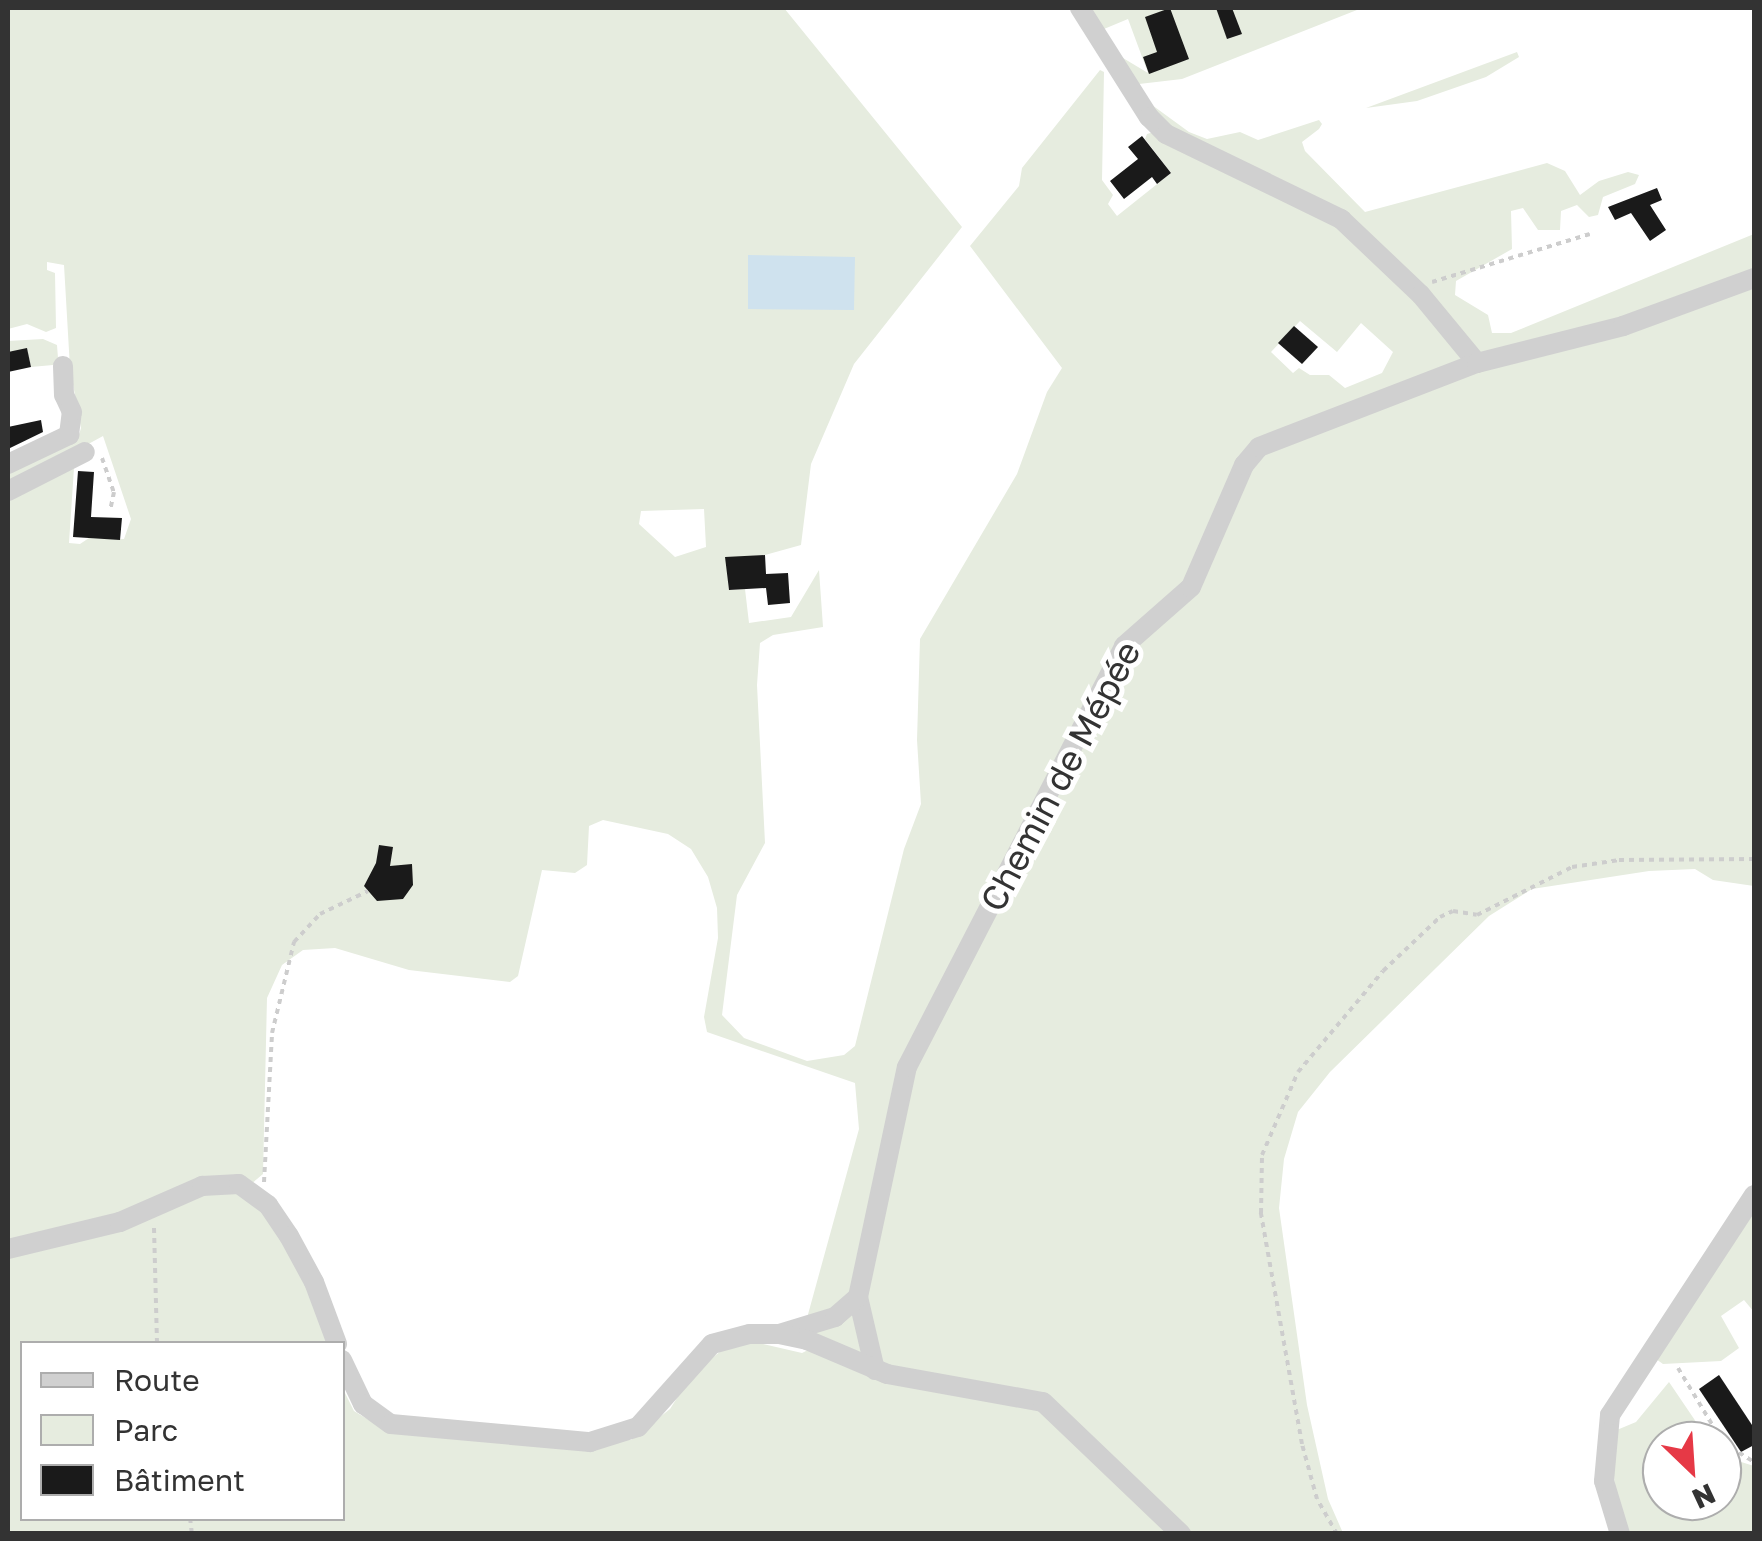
<!DOCTYPE html>
<html>
<head>
<meta charset="utf-8">
<style>
  body { margin:0 }
  #map { position:relative; width:1762px; height:1541px; overflow:hidden; background:#fff; font-family:"Golos Text",sans-serif }
  div>[style] { position:absolute }
  .green>* { inset:0; background:#e6ecdf }
  .water>* { inset:0; background:#cfe2ee }
  .building>* { inset:0; background:#1a1a1a }
  .path>* { height:4px; margin-top:-2px; transform-origin:0; background:repeating-linear-gradient(90deg,#cdcdcd 0 5px,transparent 0 10px) }
  .minor>* { height:20px; margin:-10px; padding:0 10px; transform-origin:10px; border-radius:10px; background:#d0d0d0 }
  span { translate:-50% -50%; white-space:nowrap; text-align:center; line-height:1.15; -webkit-text-stroke:10px #fff; paint-order:stroke }
  .street-label { font-size:35px; color:#333 }
  .frame { position:absolute; inset:0; border:10px solid #333; pointer-events:none }
  .legend { position:absolute; left:20px; top:1341px; width:325px; height:180px; box-sizing:border-box; background:#fff; border:2px solid #adadad; margin:0; padding:12px 18px; list-style:none; font-size:30px; color:#333 }
  .legend li { display:flex; align-items:center; gap:20px; height:50px }
  .legend b { width:50px; border:2px solid #adadad }
  .north { position:absolute; left:1642px; top:1421px; width:100px; height:100px; box-sizing:border-box; background:#fff; border:2px solid #adadad; border-radius:50%; rotate:155deg; font-size:28px; font-weight:700; line-height:40px; text-align:center; color:#333 }
  .north::after { content:''; display:block; margin:auto; width:35px; height:45px; background:#e63946; clip-path:polygon(50% 0,100% 100%,50% 72%,0 100%) }
</style>
</head>
<body>
<div id="map">
  <div class="green">
    <i style="clip-path:polygon(evenodd,8px 8px,784px 8px,962px 227px,854px 364px,811px 464px,801px 545px,765px 555px,726px 558px,729px 590px,745px 589px,749px 623px,791px 617px,819px 570px,823px 627px,773px 635px,760px 643px,757px 685px,765px 843px,737px 895px,722px 1015px,744px 1038px,807px 1061px,844px 1055px,855px 1046px,904px 849px,921px 804px,917px 740px,920px 639px,1017px 474px,1047px 392px,1062px 368px,970px 246px,1019px 186px,1022px 168px,1100px 70px,1104px 72px,1102px 180px,1113px 195px,1108px 204px,1117px 216px,1171px 173px,1145px 139px,1147px 134px,1168px 128px,1152px 105px,1189px 132px,1207px 139px,1240px 132px,1258px 140px,1319px 120px,1322px 124px,1319px 129px,1302px 142px,1305px 151px,1365px 212px,1547px 163px,1565px 171px,1580px 195px,1599px 181px,1628px 172px,1639px 175px,1635px 184px,1603px 197px,1598px 215px,1589px 217px,1577px 205px,1561px 211px,1560px 230px,1538px 230px,1523px 208px,1511px 211px,1512px 249px,1456px 281px,1455px 295px,1488px 315px,1492px 333px,1511px 333px,1754px 234px,1754px 886px,1713px 880px,1695px 869px,1649px 871px,1532px 889px,1489px 916px,1330px 1072px,1298px 1112px,1284px 1159px,1279px 1208px,1307px 1405px,1328px 1499px,1343px 1533px,8px 1533px,8px 497px,74px 468px,69px 543px,80px 544px,89px 538px,124px 539px,131px 519px,103px 436px,8px 488px,8px 472px,78px 438px,81px 428px,70px 368px,64px 265px,47px 262px,47px 270px,55px 273px,56px 328px,46px 332px,27px 324px,8px 329px,8px 8px,1300px 321px,1337px 352px,1361px 323px,1393px 352px,1382px 373px,1345px 388px,1329px 375px,1310px 375px,1299px 368px,1293px 373px,1271px 352px,1300px 321px,8px 8px,704px 509px,706px 547px,675px 557px,639px 524px,641px 511px,704px 509px,8px 8px,603px 820px,668px 834px,691px 849px,708px 877px,717px 908px,718px 938px,704px 1017px,707px 1032px,855px 1083px,859px 1129px,807px 1318px,808px 1350px,802px 1353px,755px 1342px,726px 1347px,693px 1373px,670px 1409px,631px 1440px,387px 1431px,354px 1411px,343px 1389px,342px 1518px,22px 1518px,22px 1344px,329px 1343px,302px 1269px,250px 1185px,263px 1174px,267px 998px,282px 965px,303px 950px,335px 948px,409px 970px,510px 982px,518px 976px,542px 870px,575px 873px,587px 865px,589px 826px,603px 820px)"></i>
    <i style="clip-path:polygon(1090px 8px,1362px 8px,1182px 79px,1139px 84px,1118px 55px,1148px 73px,1128px 19px,1104px 29px)"></i>
    <i style="clip-path:polygon(1517px 52px,1519px 57px,1486px 77px,1417px 101px,1366px 108px)"></i>
    <i style="clip-path:polygon(43px 339px,57px 345px,58px 358px,53px 365px,31px 367px,27px 349px,8px 352px,8px 341px)"></i>
    <i style="clip-path:polygon(1754px 1209px,1754px 1312px,1744px 1300px,1721px 1316px,1739px 1348px,1721px 1361px,1663px 1364px,1656px 1359px)"></i>
    <i style="clip-path:polygon(1669px 1382px,1709px 1441px,1662px 1441px,1662px 1501px,1722px 1501px,1722px 1456px,1754px 1466px,1754px 1533px,1627px 1533px,1615px 1497px,1612px 1432px,1636px 1422px)"></i>
  </div>
  <div class="water">
    <i style="clip-path:polygon(748px 255px,855px 257px,854px 310px,748px 309px)"></i>
  </div>
  <div class="building">
    <i style="clip-path:polygon(1170px 8px,1189px 59px,1149px 74px,1143px 57px,1157px 52px,1145px 17px)"></i>
    <i style="clip-path:polygon(1216px 8px,1232px 8px,1242px 34px,1227px 39px)"></i>
    <i style="clip-path:polygon(1142px 136px,1171px 173px,1157px 184px,1152px 177px,1124px 199px,1110px 181px,1138px 159px,1128px 147px)"></i>
    <i style="clip-path:polygon(1657px 188px,1662px 200px,1650px 205px,1666px 230px,1650px 241px,1631px 213px,1615px 220px,1608px 207px)"></i>
    <i style="clip-path:polygon(1294px 326px,1318px 347px,1302px 364px,1278px 343px)"></i>
    <i style="clip-path:polygon(27px 348px,31px 367px,8px 372px,8px 352px)"></i>
    <i style="clip-path:polygon(41px 420px,43px 432px,8px 449px,8px 427px)"></i>
    <i style="clip-path:polygon(78px 471px,94px 472px,91px 517px,122px 518px,120px 540px,73px 537px)"></i>
    <i style="clip-path:polygon(765px 555px,766px 574px,788px 573px,790px 603px,768px 605px,766px 588px,729px 590px,725px 557px)"></i>
    <i style="clip-path:polygon(379px 845px,393px 847px,390px 866px,412px 864px,413px 885px,403px 899px,377px 901px,364px 886px,376px 863px)"></i>
    <i style="clip-path:polygon(1719px 1375px,1754px 1428px,1754px 1445px,1741px 1452px,1699px 1389px)"></i>
  </div>
  <div class="path">
    <i style="left:1432px;top:282px;width:165px;rotate:-16.9deg"></i>
    <i style="left:102px;top:458px;width:36px;rotate:71deg"></i>
    <i style="left:114px;top:492px;width:19px;rotate:102deg"></i>
    <i style="left:264px;top:1182px;width:149px;rotate:-86.9deg"></i>
    <i style="left:272px;top:1033px;width:94px;rotate:-76.4deg"></i>
    <i style="left:294px;top:942px;width:38px;rotate:-47deg"></i>
    <i style="left:320px;top:914px;width:53px;rotate:-25.6deg"></i>
    <i style="left:154px;top:1228px;width:116px;rotate:88.5deg"></i>
    <i style="left:1678px;top:1368px;width:85px;rotate:58.9deg"></i>
    <i style="left:1722px;top:1442px;width:38px;rotate:32deg"></i>
    <i style="left:190px;top:1518px;width:16px;rotate:83deg"></i>
    <i style="left:1337px;top:1534px;width:40px;rotate:-119.7deg"></i>
    <i style="left:1317px;top:1499px;width:57px;rotate:-105.3deg"></i>
    <i style="left:1302px;top:1444px;width:235px;rotate:-100.1deg"></i>
    <i style="left:1261px;top:1213px;width:58px;rotate:-89deg"></i>
    <i style="left:1262px;top:1155px;width:90px;rotate:-66.6deg"></i>
    <i style="left:1298px;top:1072px;width:132px;rotate:-49.9deg"></i>
    <i style="left:1383px;top:971px;width:79px;rotate:-43.5deg"></i>
    <i style="left:1440px;top:917px;width:14px;rotate:-25deg"></i>
    <i style="left:1453px;top:911px;width:24px;rotate:9deg"></i>
    <i style="left:1477px;top:915px;width:106px;rotate:-26.8deg"></i>
    <i style="left:1572px;top:867px;width:48px;rotate:-8.5deg"></i>
    <i style="left:1619px;top:860px;width:135px;rotate:-0.4deg"></i>
  </div>
  <div class="minor">
    <i style="left:1080px;top:8px;width:129px;rotate:57.7deg"></i>
    <i style="left:1149px;top:117px;width:24px;rotate:45deg"></i>
    <i style="left:1166px;top:134px;width:195px;rotate:25.9deg"></i>
    <i style="left:1341px;top:219px;width:110px;rotate:43.5deg"></i>
    <i style="left:1421px;top:295px;width:88px;rotate:50.5deg"></i>
    <i style="left:8px;top:464px;width:68px;rotate:-25.4deg"></i>
    <i style="left:69px;top:435px;width:23px;rotate:-83deg"></i>
    <i style="left:72px;top:412px;width:19px;rotate:-115deg"></i>
    <i style="left:64px;top:395px;width:29px;rotate:-92deg"></i>
    <i style="left:8px;top:491px;width:86px;rotate:-26.9deg"></i>
    <i style="left:8px;top:1249px;width:115px;rotate:-13.6deg"></i>
    <i style="left:120px;top:1222px;width:90px;rotate:-23.7deg"></i>
    <i style="left:202px;top:1186px;width:37px;rotate:-3deg"></i>
    <i style="left:239px;top:1184px;width:36px;rotate:36deg"></i>
    <i style="left:268px;top:1205px;width:37px;rotate:56deg"></i>
    <i style="left:289px;top:1236px;width:52px;rotate:61.5deg"></i>
    <i style="left:314px;top:1282px;width:66px;rotate:69.6deg"></i>
    <i style="left:858px;top:1297px;width:75px;rotate:76.9deg"></i>
    <i style="left:779px;top:1334px;width:59px;rotate:-16.9deg"></i>
    <i style="left:835px;top:1317px;width:30px;rotate:-41deg"></i>
    <i style="left:858px;top:1297px;width:235px;rotate:-78deg"></i>
    <i style="left:907px;top:1067px;width:474px;rotate:-62.7deg"></i>
    <i style="left:1124px;top:646px;width:89px;rotate:-41.4deg"></i>
    <i style="left:1191px;top:587px;width:133px;rotate:-66.5deg"></i>
    <i style="left:1244px;top:465px;width:23px;rotate:-50deg"></i>
    <i style="left:1259px;top:447px;width:234px;rotate:-21.1deg"></i>
    <i style="left:1477px;top:363px;width:151px;rotate:-14.2deg"></i>
    <i style="left:1623px;top:326px;width:140px;rotate:-20.1deg"></i>
    <i style="left:342px;top:1360px;width:49px;rotate:64.5deg"></i>
    <i style="left:363px;top:1404px;width:34px;rotate:36deg"></i>
    <i style="left:391px;top:1424px;width:200px;rotate:5.2deg"></i>
    <i style="left:590px;top:1442px;width:50px;rotate:-17.4deg"></i>
    <i style="left:638px;top:1427px;width:111px;rotate:-48.3deg"></i>
    <i style="left:712px;top:1344px;width:39px;rotate:-15deg"></i>
    <i style="left:750px;top:1334px;width:29px"></i>
    <i style="left:779px;top:1334px;width:29px;rotate:12deg"></i>
    <i style="left:807px;top:1340px;width:87px;rotate:23deg"></i>
    <i style="left:887px;top:1374px;width:158px;rotate:10.2deg"></i>
    <i style="left:1043px;top:1402px;width:191px;rotate:43.7deg"></i>
    <i style="left:1620px;top:1534px;width:55px;rotate:-106.8deg"></i>
    <i style="left:1604px;top:1481px;width:66px;rotate:-84.8deg"></i>
    <i style="left:1610px;top:1415px;width:263px;rotate:-56.8deg"></i>
  </div>
  <div class="street-label">
    <span style="left:1060px;top:776px;rotate:-62deg">Chemin de Mépée</span>
  </div>
  <div class="frame"></div>
  <ul class="legend">
  <li><b style="height:12px;background:#d0d0d0"></b>Route</li>
  <li><b style="height:28px;background:#e6ecdf"></b>Parc</li>
  <li><b style="height:28px;background:#1a1a1a"></b>Bâtiment</li>
  </ul>
  <div class="north">N</div>
</div>
</body>
</html>
